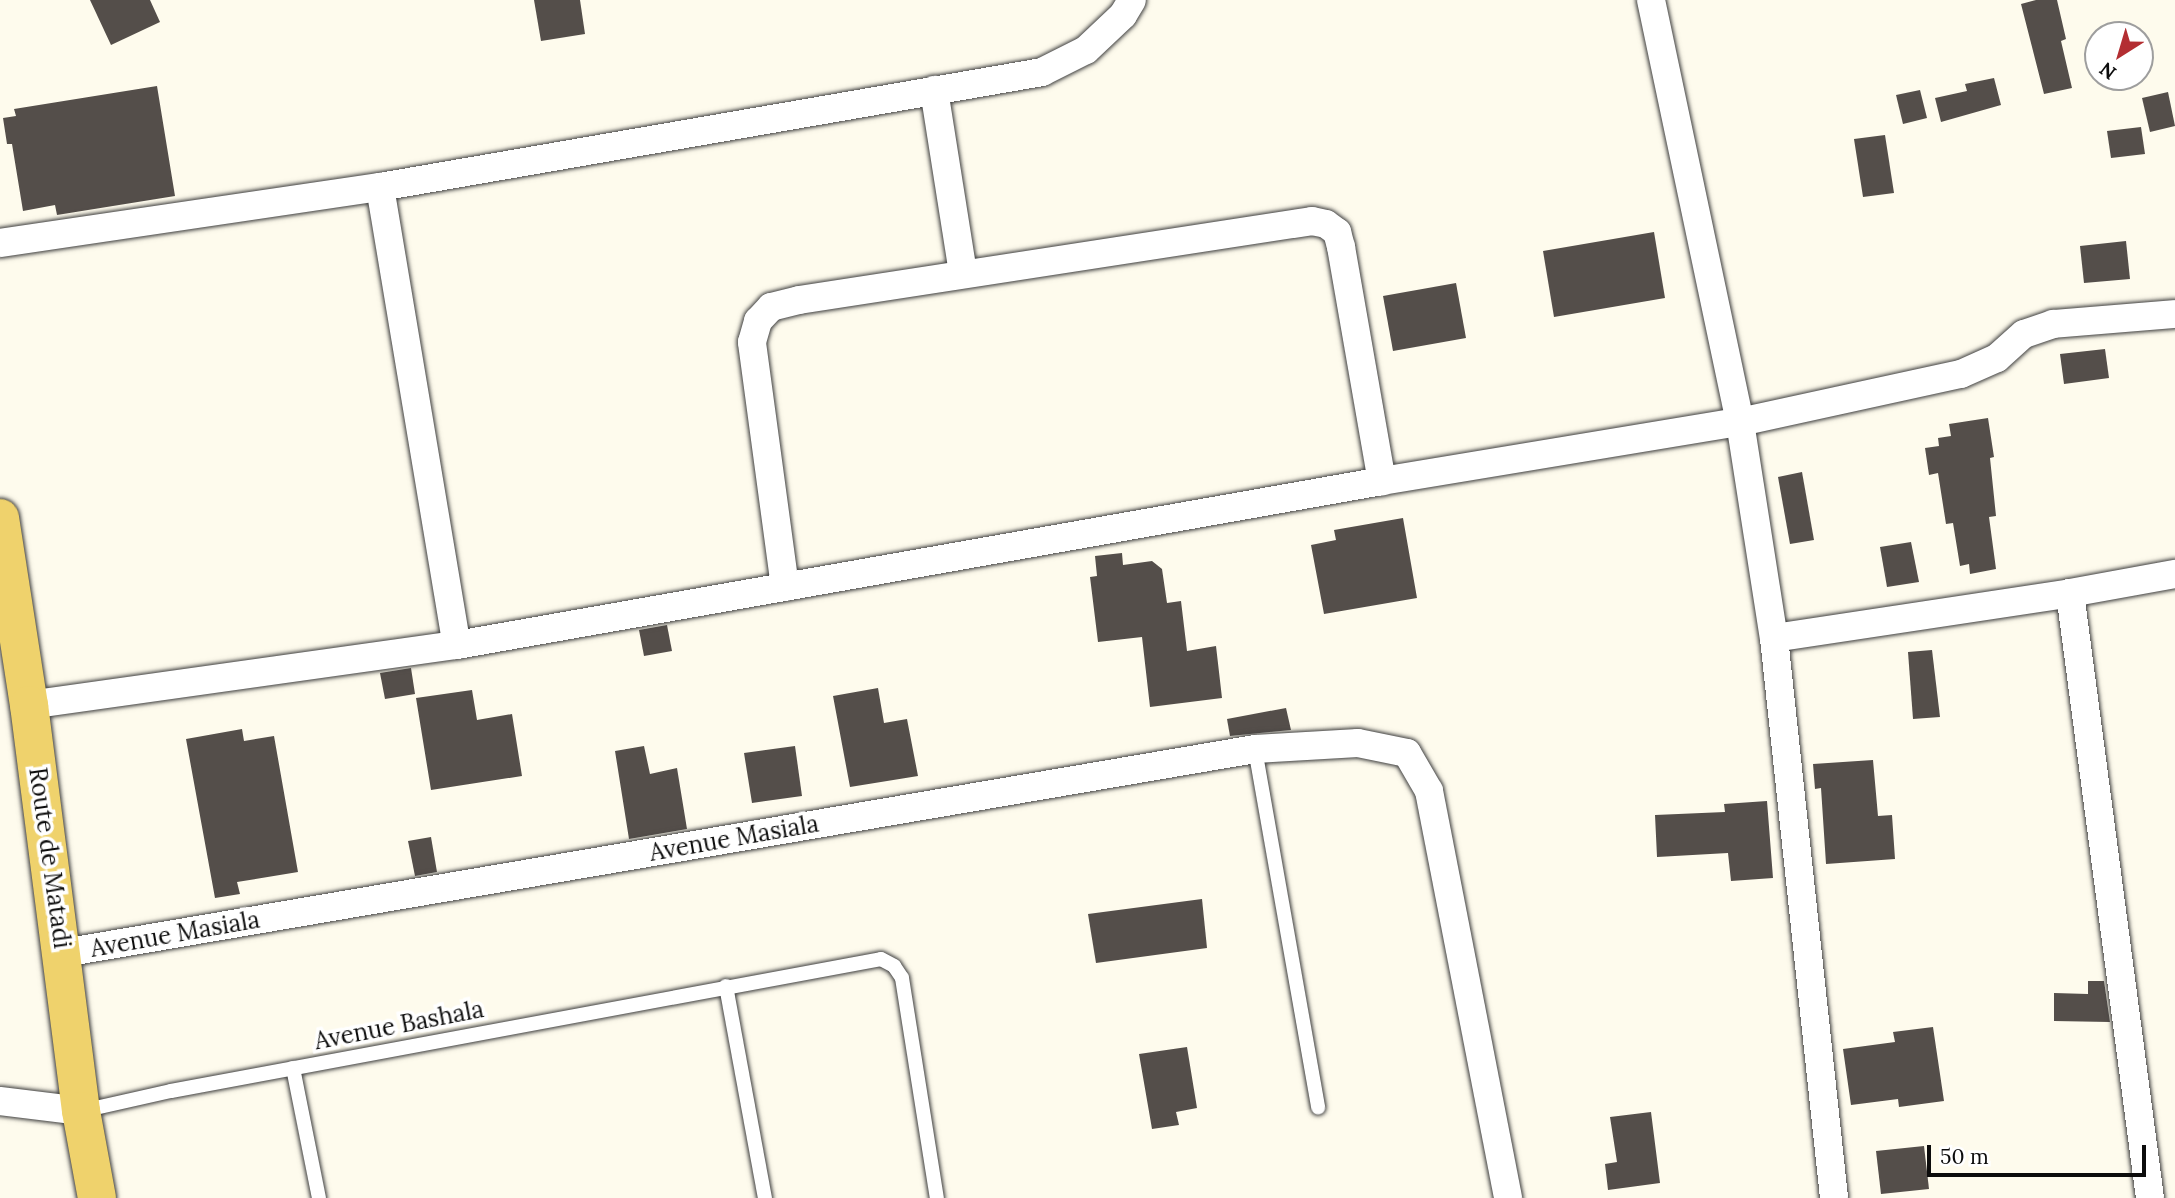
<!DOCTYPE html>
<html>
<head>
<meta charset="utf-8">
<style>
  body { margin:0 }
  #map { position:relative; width:2175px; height:1198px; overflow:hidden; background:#fefbed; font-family:Lora,serif }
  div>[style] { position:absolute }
  .building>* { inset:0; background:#544e4a }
  .roads { filter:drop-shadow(0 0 2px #3f3f3f) drop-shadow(0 0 2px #3f3f3f) }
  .service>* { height:14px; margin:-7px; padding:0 7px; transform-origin:7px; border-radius:7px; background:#fff }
  .minor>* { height:28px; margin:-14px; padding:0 14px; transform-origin:14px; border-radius:14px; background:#fff }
  .primary>* { height:38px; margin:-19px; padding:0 19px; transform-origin:19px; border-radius:19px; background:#efd26c }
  span { translate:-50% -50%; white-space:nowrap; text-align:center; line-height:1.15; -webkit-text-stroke:7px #fff; paint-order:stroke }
  .street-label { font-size:24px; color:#0c0c0c }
  .north { position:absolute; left:2084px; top:21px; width:70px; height:70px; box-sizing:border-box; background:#fff; border:2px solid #9e9e9e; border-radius:50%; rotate:217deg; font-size:19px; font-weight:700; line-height:28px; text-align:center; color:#0c0c0c }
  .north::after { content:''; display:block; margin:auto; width:24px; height:32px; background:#b32e32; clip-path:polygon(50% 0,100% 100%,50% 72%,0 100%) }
  .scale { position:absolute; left:1927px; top:1145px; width:219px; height:32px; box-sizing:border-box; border:4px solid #0c0c0c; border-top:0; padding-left:9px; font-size:21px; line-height:24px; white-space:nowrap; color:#0c0c0c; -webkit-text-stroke:5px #fff; paint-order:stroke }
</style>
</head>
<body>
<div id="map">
  <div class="building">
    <i style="clip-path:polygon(90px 0,150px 0,160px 22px,111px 45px)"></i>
    <i style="clip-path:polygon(534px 0,580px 0,585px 34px,541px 41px)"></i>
    <i style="clip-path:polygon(2036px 0,2057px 0,2066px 39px,2061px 41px,2072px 88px,2044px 94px,2021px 4px)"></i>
    <i style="clip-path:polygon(1994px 78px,2001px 105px,1941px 122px,1935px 98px,1967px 91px,1965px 84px)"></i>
    <i style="clip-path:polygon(157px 86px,175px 196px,57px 215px,55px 205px,23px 211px,12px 144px,7px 144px,3px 118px,16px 116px,14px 109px)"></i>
    <i style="clip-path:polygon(1920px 90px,1927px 118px,1903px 124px,1896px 95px)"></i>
    <i style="clip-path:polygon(2168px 92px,2175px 126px,2150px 132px,2142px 98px)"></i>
    <i style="clip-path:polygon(2141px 127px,2145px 154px,2111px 158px,2107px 131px)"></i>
    <i style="clip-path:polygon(1885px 135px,1894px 193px,1863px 197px,1854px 139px)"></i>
    <i style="clip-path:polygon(1654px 232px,1665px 298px,1554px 317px,1543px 251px)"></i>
    <i style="clip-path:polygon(2126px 241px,2130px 279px,2084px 283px,2080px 246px)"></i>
    <i style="clip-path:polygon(1456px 283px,1466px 338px,1393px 351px,1383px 296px)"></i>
    <i style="clip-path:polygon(2105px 349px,2109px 378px,2064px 384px,2060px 354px)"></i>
    <i style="clip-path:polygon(1988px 418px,1994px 457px,1990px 458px,1996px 516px,1989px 517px,1996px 569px,1970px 574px,1969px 564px,1960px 566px,1953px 523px,1946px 524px,1938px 473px,1929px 475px,1925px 448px,1939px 446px,1938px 438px,1951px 436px,1949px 424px)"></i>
    <i style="clip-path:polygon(1802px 472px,1814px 540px,1790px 544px,1778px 477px)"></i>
    <i style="clip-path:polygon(1403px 518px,1417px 598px,1324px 614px,1311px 545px,1336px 540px,1334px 530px)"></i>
    <i style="clip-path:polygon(1911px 542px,1919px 582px,1887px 587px,1880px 547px)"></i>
    <i style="clip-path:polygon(1122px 553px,1123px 565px,1152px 561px,1162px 569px,1167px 603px,1181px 601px,1187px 651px,1216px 646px,1222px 698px,1150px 707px,1142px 637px,1098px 642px,1090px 577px,1097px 576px,1095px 556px)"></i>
    <i style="clip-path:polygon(667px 625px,672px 651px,644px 656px,639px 630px)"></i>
    <i style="clip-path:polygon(1932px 650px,1940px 717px,1913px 719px,1908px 652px)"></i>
    <i style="clip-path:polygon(411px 668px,415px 694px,385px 699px,380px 673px)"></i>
    <i style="clip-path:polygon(878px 688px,884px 723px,907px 719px,918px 776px,850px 787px,833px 696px)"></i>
    <i style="clip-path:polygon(472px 690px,477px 720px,512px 714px,522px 776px,431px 790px,416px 698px)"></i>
    <i style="clip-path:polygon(1286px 708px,1291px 730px,1230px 736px,1227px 719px)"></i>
    <i style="clip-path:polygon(242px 729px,244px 741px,274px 736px,298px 872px,237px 882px,240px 894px,215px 898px,186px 739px)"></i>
    <i style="clip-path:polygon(644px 746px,650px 774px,677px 768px,687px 829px,629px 839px,615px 751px)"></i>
    <i style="clip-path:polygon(795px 746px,802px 796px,752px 803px,744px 753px)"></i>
    <i style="clip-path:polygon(1873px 760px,1878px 816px,1892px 815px,1895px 859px,1826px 864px,1821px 788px,1815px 789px,1813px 764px)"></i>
    <i style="clip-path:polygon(1767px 801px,1773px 878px,1731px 881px,1728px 853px,1657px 857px,1655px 815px,1725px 812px,1724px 804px)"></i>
    <i style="clip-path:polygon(431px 837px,437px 872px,415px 876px,408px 841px)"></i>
    <i style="clip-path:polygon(1202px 899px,1207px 948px,1096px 963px,1088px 914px)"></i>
    <i style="clip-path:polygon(2088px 981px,2104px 981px,2110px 1022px,2054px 1021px,2054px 993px,2088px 994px)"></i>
    <i style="clip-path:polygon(1933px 1027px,1944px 1101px,1899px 1107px,1898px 1099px,1851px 1105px,1843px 1049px,1895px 1042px,1893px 1032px)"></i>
    <i style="clip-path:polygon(1187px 1047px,1197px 1108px,1176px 1112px,1179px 1125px,1152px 1129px,1139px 1054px)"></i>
    <i style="clip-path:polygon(1651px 1112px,1660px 1183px,1608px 1190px,1605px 1164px,1617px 1162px,1610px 1117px)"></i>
    <i style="clip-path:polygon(1924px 1146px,1929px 1189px,1881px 1194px,1876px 1151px)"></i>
  </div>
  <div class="roads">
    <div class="service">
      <i style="left:1255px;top:749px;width:364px;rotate:80deg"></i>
      <i style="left:726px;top:986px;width:216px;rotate:79.6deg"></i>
      <i style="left:293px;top:1068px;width:133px;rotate:78.7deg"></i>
      <i style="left:82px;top:1111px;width:91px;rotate:-12.7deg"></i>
      <i style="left:171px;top:1091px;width:722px;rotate:-10.53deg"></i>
      <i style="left:881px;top:959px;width:15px;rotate:28deg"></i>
      <i style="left:894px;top:966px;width:14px;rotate:56deg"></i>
      <i style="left:902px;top:978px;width:223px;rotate:81deg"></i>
    </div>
    <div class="minor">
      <i style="left:1651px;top:0;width:431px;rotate:78.1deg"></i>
      <i style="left:1740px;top:422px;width:219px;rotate:81.1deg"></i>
      <i style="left:1774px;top:638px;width:563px;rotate:83.88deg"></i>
      <i style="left:934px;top:90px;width:185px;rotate:81deg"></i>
      <i style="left:380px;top:187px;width:464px;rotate:80.5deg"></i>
      <i style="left:0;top:243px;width:384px;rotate:-8.4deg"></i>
      <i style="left:380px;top:187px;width:672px;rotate:-9.85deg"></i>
      <i style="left:1042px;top:72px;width:49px;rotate:-26.6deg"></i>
      <i style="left:1086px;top:50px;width:51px;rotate:-43.4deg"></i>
      <i style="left:1123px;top:15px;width:17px;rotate:-59deg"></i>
      <i style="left:785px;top:587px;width:247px;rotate:-97.7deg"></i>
      <i style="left:752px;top:342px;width:22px;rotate:-74deg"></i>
      <i style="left:758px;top:321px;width:19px;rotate:-47deg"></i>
      <i style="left:771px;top:307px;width:29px;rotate:-14deg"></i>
      <i style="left:799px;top:300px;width:519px;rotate:-8.75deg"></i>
      <i style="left:1312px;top:221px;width:14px;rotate:12deg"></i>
      <i style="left:1326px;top:224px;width:14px;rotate:36deg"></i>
      <i style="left:1337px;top:232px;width:16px;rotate:75deg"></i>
      <i style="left:1341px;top:247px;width:238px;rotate:80.1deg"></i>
      <i style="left:2070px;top:593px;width:610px;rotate:82.47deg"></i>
      <i style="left:1774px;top:638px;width:299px;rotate:-8.6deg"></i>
      <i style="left:2070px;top:593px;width:107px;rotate:-10.3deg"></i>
      <i style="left:29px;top:705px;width:432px;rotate:-8deg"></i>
      <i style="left:457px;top:645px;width:939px;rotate:-10.05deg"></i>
      <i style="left:1382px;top:481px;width:363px;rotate:-9.4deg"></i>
      <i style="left:1740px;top:422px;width:226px;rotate:-12.3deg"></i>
      <i style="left:1961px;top:374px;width:39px;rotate:-24deg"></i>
      <i style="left:1997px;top:358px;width:36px;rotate:-42deg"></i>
      <i style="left:2024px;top:334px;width:31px;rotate:-19deg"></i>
      <i style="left:2053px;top:324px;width:122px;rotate:-4.7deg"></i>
      <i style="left:63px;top:953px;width:1209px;rotate:-9.71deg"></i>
      <i style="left:1255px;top:749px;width:103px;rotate:-3.3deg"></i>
      <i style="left:1358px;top:743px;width:50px;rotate:11.5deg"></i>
      <i style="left:1407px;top:753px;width:44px;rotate:59.9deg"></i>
      <i style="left:1429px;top:791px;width:415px;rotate:79deg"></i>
      <i style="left:0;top:1101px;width:82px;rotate:7deg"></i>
    </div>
    <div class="primary">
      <i style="left:0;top:518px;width:189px;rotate:81.2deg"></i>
      <i style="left:29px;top:705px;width:409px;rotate:82.7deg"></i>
      <i style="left:81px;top:1111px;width:88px;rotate:79.6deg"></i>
    </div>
  </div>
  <div class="street-label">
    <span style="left:734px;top:838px;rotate:-10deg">Avenue Masiala</span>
    <span style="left:50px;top:858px;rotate:82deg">Route de Matadi</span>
    <span style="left:175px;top:934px;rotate:-10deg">Avenue Masiala</span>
    <span style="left:399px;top:1025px;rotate:-11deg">Avenue Bashala</span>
  </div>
  <div class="north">N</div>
  <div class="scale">50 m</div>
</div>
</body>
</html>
